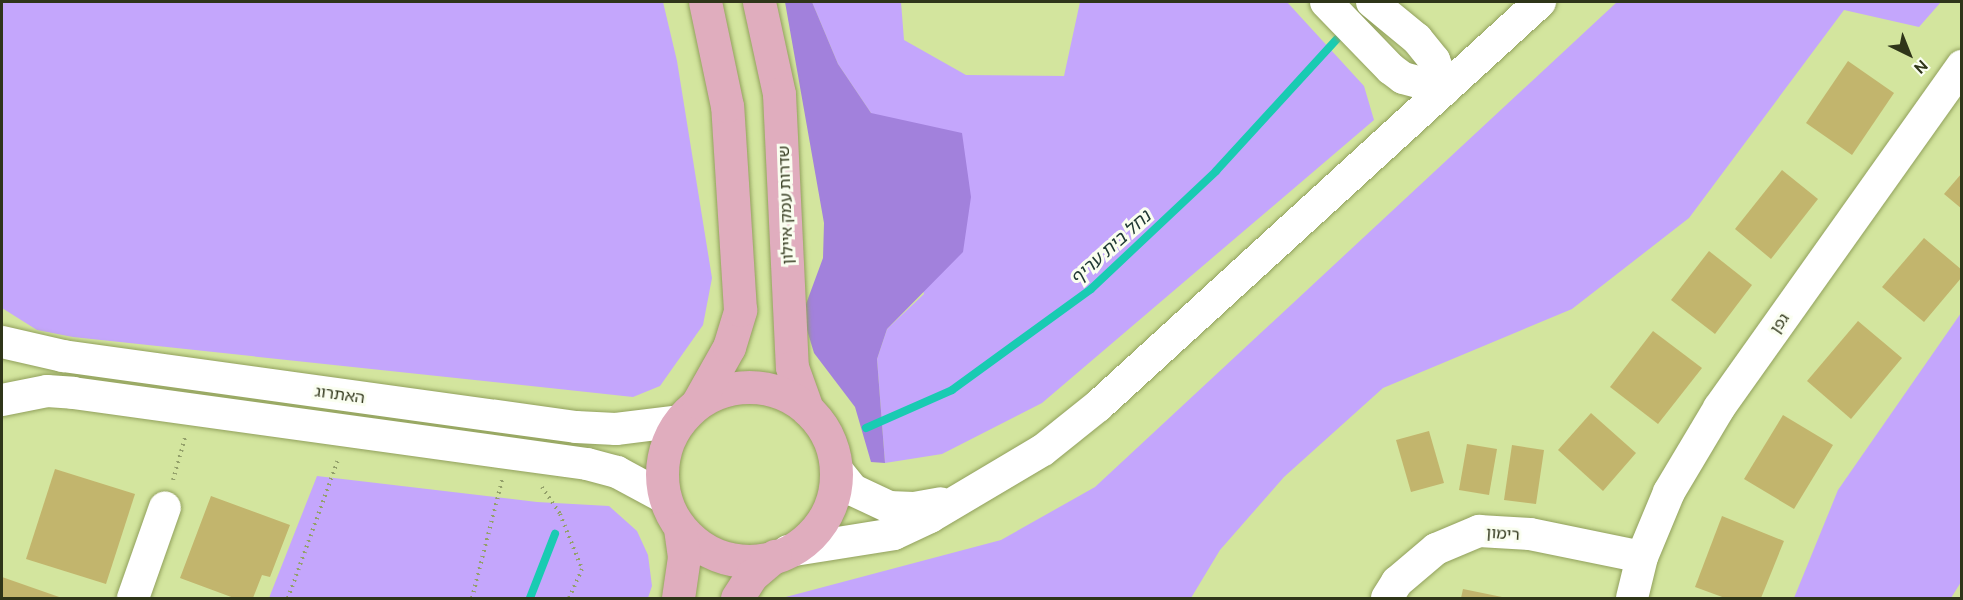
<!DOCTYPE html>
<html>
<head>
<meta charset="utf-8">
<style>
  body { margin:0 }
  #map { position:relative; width:1963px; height:600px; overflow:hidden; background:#d3e59e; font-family:Ubuntu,"Noto Sans Hebrew",sans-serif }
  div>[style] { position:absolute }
  .green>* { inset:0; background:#c4a6fc }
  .forest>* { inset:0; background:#a281dc }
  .stream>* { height:8px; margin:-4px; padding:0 4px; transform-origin:4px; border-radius:4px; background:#19cbb2 }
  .building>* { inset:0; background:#c2b56d }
  .path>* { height:4px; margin-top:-2px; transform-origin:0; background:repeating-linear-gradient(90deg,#93a06a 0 1.5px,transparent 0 6px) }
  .roads { filter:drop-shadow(0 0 2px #91a05c) drop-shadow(0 0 2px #91a05c) }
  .minor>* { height:32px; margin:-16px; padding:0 16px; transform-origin:16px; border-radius:16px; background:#fff }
  .major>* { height:33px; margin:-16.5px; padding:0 16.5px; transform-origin:16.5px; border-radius:16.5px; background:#e0adbe }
  .major>.ring { margin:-16.5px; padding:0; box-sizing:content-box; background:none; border:33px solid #e0adbe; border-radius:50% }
  span { translate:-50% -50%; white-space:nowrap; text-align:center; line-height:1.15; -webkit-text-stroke:6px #fafef0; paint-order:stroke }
  .street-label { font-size:16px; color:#2f3519 }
  .water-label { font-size:18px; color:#203934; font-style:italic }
  .frame { position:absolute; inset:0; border:3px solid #2f3519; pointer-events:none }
  .north { position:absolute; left:1879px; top:24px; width:60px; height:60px; -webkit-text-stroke:4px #fafef0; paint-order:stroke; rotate:137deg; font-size:16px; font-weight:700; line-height:24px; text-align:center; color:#2f3519 }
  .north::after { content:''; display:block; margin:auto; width:21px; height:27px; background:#2f3519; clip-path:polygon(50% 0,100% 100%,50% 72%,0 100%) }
</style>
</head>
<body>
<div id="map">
  <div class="green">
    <i style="clip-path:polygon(2px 2px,663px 2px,677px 61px,712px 278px,703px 325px,660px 386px,633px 397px,73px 337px,37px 330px,2px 308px)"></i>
    <i style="clip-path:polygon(812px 2px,901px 2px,904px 40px,966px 75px,1064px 76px,1080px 2px,1287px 2px,1364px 86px,1374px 120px,1042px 403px,942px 454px,885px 463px,877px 359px,887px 329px,924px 294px,871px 113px,838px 64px)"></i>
    <i style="clip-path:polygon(1617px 2px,1941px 2px,1919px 27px,1844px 10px,1689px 218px,1572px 309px,1383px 388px,1284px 477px,1220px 550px,1191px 598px,782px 598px,1001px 540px,1095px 487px)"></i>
    <i style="clip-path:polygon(1961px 313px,1961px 582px,1951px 598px,1794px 598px,1838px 490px)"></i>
    <i style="clip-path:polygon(317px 476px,537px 502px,609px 506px,637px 531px,648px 555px,652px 586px,648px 598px,269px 598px)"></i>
  </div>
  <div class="forest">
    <i style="clip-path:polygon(785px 2px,812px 2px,838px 64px,871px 113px,962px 133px,971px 197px,963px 252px,887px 329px,877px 359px,885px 463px,871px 462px,855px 407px,814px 353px,807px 330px,806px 304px,823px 258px,824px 223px)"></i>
  </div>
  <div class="stream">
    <i style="left:866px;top:428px;width:94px;rotate:-23.8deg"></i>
    <i style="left:952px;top:390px;width:172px;rotate:-36deg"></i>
    <i style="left:1091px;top:289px;width:172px;rotate:-43.3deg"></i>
    <i style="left:1216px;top:171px;width:179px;rotate:-47.5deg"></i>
    <i style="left:530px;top:598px;width:69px;rotate:-68.7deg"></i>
  </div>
  <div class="building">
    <i style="clip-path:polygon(1848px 61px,1894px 93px,1852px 155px,1806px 123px)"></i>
    <i style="clip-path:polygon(1782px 170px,1818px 199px,1771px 259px,1735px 229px)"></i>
    <i style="clip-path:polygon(1962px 173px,1962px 209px,1944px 194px)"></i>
    <i style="clip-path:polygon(1924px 238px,1962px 270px,1962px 277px,1924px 322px,1882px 287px)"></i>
    <i style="clip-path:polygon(1709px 251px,1752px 285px,1715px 334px,1671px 300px)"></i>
    <i style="clip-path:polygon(1858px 321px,1902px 358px,1851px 419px,1807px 381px)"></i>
    <i style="clip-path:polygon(1653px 331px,1702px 368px,1658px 424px,1610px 387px)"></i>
    <i style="clip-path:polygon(1591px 413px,1636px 453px,1603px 491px,1558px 450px)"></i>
    <i style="clip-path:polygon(1783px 415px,1833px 445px,1794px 509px,1744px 479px)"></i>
    <i style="clip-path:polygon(1429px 431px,1444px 483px,1411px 492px,1396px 440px)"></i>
    <i style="clip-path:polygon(1467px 444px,1497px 449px,1489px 495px,1459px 490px)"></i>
    <i style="clip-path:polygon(1512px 445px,1544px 450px,1536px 504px,1504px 500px)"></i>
    <i style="clip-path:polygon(55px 469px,135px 494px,106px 584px,26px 559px)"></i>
    <i style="clip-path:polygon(211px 496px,290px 525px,270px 577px,262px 575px,253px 598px,234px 598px,180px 578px)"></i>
    <i style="clip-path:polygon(1722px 516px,1784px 541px,1761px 598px,1725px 598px,1695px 587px)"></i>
    <i style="clip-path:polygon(2px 577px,62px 598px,2px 598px)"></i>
    <i style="clip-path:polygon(1463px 589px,1502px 597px,1502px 598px,1461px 598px)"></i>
  </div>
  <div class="path">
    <i style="left:173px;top:480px;width:44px;rotate:-74.1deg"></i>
    <i style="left:542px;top:487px;width:32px;rotate:56deg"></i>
    <i style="left:560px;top:514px;width:59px;rotate:68.2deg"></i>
    <i style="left:582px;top:569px;width:32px;rotate:114deg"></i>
    <i style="left:288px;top:598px;width:147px;rotate:-70.1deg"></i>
    <i style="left:472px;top:598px;width:122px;rotate:-75.7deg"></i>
  </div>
  <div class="roads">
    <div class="minor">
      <i style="left:1326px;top:2px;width:93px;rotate:45.9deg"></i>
      <i style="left:1391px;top:69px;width:15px;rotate:37deg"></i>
      <i style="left:1403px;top:78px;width:43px;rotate:14.7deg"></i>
      <i style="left:1372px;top:2px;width:58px;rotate:39.4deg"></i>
      <i style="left:1417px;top:39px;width:27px;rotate:51deg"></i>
      <i style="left:1434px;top:60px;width:31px;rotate:69deg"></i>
      <i style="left:2px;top:342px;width:63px;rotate:12.9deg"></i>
      <i style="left:63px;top:356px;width:518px;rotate:7.88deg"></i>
      <i style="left:576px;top:427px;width:40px;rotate:2.9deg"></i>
      <i style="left:616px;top:429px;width:64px;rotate:-7.1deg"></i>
      <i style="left:2px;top:400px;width:46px;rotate:-11.3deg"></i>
      <i style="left:47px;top:391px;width:26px;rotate:4deg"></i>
      <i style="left:73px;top:393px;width:519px;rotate:7.86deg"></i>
      <i style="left:587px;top:464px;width:31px;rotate:15deg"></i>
      <i style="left:617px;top:472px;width:55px;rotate:28.4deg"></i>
      <i style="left:836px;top:469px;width:27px;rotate:51deg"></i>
      <i style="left:853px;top:490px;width:40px;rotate:25deg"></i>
      <i style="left:889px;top:507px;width:25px;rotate:2deg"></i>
      <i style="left:914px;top:508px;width:27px;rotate:-10deg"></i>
      <i style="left:788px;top:551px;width:107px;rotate:-9.1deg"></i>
      <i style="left:894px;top:534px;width:40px;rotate:-25deg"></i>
      <i style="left:930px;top:517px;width:131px;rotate:-30.7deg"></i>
      <i style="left:1043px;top:450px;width:70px;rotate:-38.7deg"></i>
      <i style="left:1098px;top:406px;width:599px;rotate:-42.43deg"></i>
      <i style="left:133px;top:598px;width:96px;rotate:-70.6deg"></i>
      <i style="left:1387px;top:598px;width:19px;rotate:-58deg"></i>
      <i style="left:1397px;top:582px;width:51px;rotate:-40.2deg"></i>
      <i style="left:1436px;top:549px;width:47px;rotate:-22.7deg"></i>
      <i style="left:1479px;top:531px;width:51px;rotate:3.4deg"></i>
      <i style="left:1530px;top:534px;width:114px;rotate:11.6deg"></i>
      <i style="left:1632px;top:598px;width:42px;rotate:-76.3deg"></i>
      <i style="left:1642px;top:557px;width:70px;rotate:-67.4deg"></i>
      <i style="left:1669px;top:492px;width:98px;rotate:-59.2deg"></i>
      <i style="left:1719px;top:408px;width:420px;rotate:-54.6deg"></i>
    </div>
    <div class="major">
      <i style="left:759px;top:2px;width:94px;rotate:77.7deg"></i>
      <i style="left:779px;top:94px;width:273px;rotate:87.3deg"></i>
      <i style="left:792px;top:367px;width:45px;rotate:70.3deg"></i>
      <i class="ring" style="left:662px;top:387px;width:141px;height:141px"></i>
      <i style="left:698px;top:402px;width:63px;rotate:-60.6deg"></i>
      <i style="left:729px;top:347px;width:39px;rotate:-73deg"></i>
      <i style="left:740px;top:310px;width:204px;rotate:-93.6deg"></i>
      <i style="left:727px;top:106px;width:106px;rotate:-101.9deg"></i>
      <i style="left:678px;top:598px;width:41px;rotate:-81.7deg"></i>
      <i style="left:684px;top:557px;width:29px;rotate:-98deg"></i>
      <i style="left:737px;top:598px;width:27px;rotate:-57deg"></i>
      <i style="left:752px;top:575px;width:30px;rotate:-40deg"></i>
    </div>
  </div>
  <div class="street-label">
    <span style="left:785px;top:205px;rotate:-92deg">שדרות עמק איילון</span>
    <span style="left:1779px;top:323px;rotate:-55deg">גפן</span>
    <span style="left:340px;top:394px;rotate:8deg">האתרוג</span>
    <span style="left:1503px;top:533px;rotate:4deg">רימון</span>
  </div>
  <div class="water-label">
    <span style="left:1110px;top:247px;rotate:-42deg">נחל בית עריף</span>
  </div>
  <div class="frame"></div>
  <div class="north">N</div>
</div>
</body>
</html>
